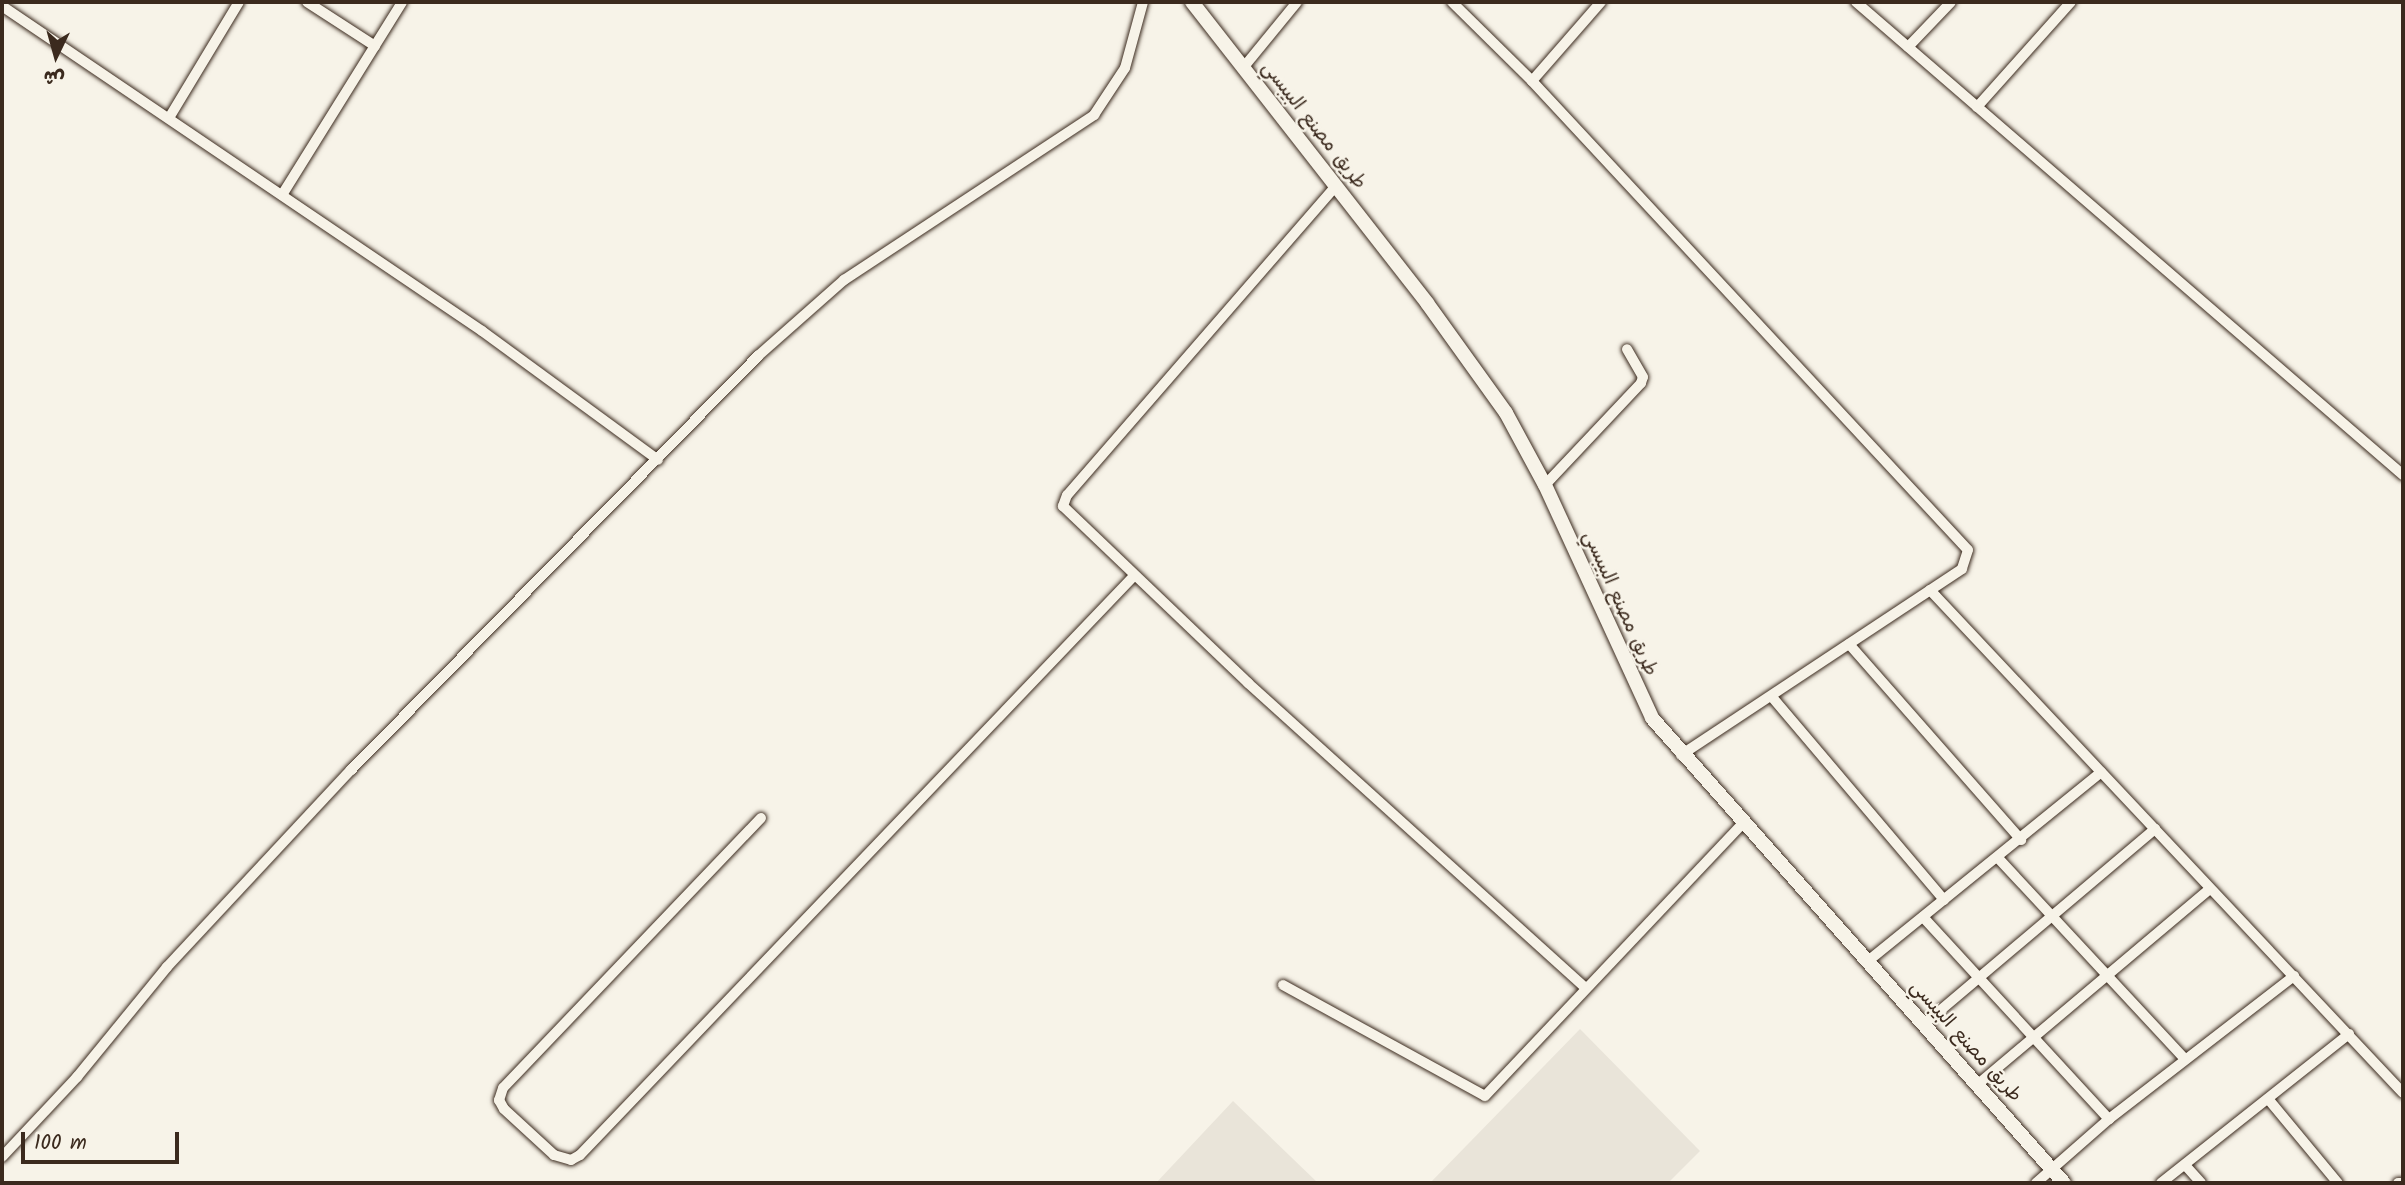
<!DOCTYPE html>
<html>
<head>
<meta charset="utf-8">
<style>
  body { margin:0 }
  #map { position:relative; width:2405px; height:1185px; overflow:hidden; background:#f7f3e8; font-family:Kalam,"Playpen Sans Arabic",sans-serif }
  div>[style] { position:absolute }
  .built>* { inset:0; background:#e9e4d9 }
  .roads { filter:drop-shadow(0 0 2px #3b2a1e) drop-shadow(0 0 2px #3b2a1e) }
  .street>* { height:10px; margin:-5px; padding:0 5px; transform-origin:5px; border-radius:5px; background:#f7f3e8 }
  .secondary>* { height:14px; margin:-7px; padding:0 7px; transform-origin:7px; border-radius:7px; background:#f7f3e8 }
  span { translate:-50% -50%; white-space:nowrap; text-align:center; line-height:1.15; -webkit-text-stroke:5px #f7f3e8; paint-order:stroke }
  .street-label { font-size:19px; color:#3b2a1e }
  .frame { position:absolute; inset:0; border:4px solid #3b2a1e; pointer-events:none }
  .north { position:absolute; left:21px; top:21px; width:70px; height:70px; -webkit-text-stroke:5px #f7f3e8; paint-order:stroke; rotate:185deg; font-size:19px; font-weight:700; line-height:28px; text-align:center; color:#3b2a1e }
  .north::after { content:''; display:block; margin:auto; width:24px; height:32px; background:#3b2a1e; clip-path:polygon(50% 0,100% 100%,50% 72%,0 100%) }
  .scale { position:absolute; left:21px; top:1132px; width:158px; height:32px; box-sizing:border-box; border:4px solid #3b2a1e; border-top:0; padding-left:9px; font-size:21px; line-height:24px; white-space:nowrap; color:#3b2a1e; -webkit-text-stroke:5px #f7f3e8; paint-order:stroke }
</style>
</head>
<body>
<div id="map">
  <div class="built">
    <i style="clip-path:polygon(1580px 1029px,1700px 1151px,1668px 1183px,1430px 1183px)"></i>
    <i style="clip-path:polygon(1233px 1101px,1318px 1183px,1156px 1183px)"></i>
  </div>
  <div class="roads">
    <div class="street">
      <i style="left:307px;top:2px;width:81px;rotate:32.9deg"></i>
      <i style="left:1452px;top:2px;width:112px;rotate:44.6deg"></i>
      <i style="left:1532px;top:81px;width:640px;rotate:47.09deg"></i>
      <i style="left:1968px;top:550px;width:20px;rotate:108deg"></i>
      <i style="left:1962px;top:569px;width:337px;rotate:146.5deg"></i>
      <i style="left:1856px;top:2px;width:723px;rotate:40.85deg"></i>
      <i style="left:2px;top:6px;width:580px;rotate:34.1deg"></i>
      <i style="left:482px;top:331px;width:218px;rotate:36.2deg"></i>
      <i style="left:1908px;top:47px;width:62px;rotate:-46.3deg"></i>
      <i style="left:1243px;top:68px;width:85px;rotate:-50.7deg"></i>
      <i style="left:1532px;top:81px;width:105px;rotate:-48.9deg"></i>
      <i style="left:1977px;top:107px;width:141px;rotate:-48.2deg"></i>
      <i style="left:169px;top:118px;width:135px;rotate:-58.9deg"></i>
      <i style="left:1335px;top:187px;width:408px;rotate:131deg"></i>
      <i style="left:1067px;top:495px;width:12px;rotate:110deg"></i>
      <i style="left:1063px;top:506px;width:256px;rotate:43.7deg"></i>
      <i style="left:1248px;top:683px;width:455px;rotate:42.1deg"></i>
      <i style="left:282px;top:195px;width:227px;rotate:-58.1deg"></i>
      <i style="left:1545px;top:485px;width:140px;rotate:-46.7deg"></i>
      <i style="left:1641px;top:383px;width:6px;rotate:-72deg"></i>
      <i style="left:1643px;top:377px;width:32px;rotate:-120deg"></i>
      <i style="left:1930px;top:590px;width:690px;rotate:46.76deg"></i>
      <i style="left:1849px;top:644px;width:261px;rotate:48.7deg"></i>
      <i style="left:1772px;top:697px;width:266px;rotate:49.7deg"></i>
      <i style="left:761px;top:818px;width:373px;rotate:133.7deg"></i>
      <i style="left:503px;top:1088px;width:13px;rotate:108deg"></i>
      <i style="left:499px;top:1100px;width:10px;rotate:61deg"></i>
      <i style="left:504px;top:1109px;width:68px;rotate:42.6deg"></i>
      <i style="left:554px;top:1155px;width:18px;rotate:16deg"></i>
      <i style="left:571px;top:1160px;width:10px;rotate:-29deg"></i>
      <i style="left:580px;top:1155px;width:800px;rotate:-46.27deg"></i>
      <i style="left:1998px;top:858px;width:275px;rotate:47.1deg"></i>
      <i style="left:1923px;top:917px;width:275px;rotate:47.4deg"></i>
      <i style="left:1868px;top:961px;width:300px;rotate:-39deg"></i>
      <i style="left:1283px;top:985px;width:230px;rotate:28.8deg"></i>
      <i style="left:1485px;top:1096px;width:376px;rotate:-46.6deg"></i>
      <i style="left:1923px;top:1025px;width:304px;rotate:-40.2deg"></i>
      <i style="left:1977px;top:1085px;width:304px;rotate:-40.1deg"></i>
      <i style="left:2269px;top:1100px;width:108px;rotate:50.3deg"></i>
      <i style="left:2px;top:1157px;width:110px;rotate:-46.8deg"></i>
      <i style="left:77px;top:1077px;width:142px;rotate:-50.7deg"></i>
      <i style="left:167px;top:967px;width:270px;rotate:-47deg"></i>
      <i style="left:351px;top:770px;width:581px;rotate:-45.49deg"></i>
      <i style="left:758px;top:356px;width:115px;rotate:-41.5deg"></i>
      <i style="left:844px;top:280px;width:300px;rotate:-33.4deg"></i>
      <i style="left:1094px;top:115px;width:56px;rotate:-56.6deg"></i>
      <i style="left:1125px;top:68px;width:68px;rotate:-74.7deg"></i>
      <i style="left:2185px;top:1165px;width:24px;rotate:48deg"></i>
      <i style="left:2036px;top:1183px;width:97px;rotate:-41.2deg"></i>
      <i style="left:2109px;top:1119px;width:234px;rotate:-37.7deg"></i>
      <i style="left:2161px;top:1183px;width:240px;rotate:-38.4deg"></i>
      <i style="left:2398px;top:1183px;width:5px"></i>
    </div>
    <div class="secondary">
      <i style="left:1192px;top:2px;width:382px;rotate:52deg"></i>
      <i style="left:1427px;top:303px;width:135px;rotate:54.3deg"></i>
      <i style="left:1506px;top:413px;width:82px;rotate:61.6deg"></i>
      <i style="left:1545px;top:485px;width:256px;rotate:65.3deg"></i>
      <i style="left:1652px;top:718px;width:621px;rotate:48.46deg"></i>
    </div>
  </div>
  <div class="street-label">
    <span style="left:1313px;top:126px;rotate:52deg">طريق مصنع البيبسي</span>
    <span style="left:1619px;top:604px;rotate:66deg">طريق مصنع البيبسي</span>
    <span style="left:1965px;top:1042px;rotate:48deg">طريق مصنع البيبسي</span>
  </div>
  <div class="frame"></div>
  <div class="north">ش</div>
  <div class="scale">100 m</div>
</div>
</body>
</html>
